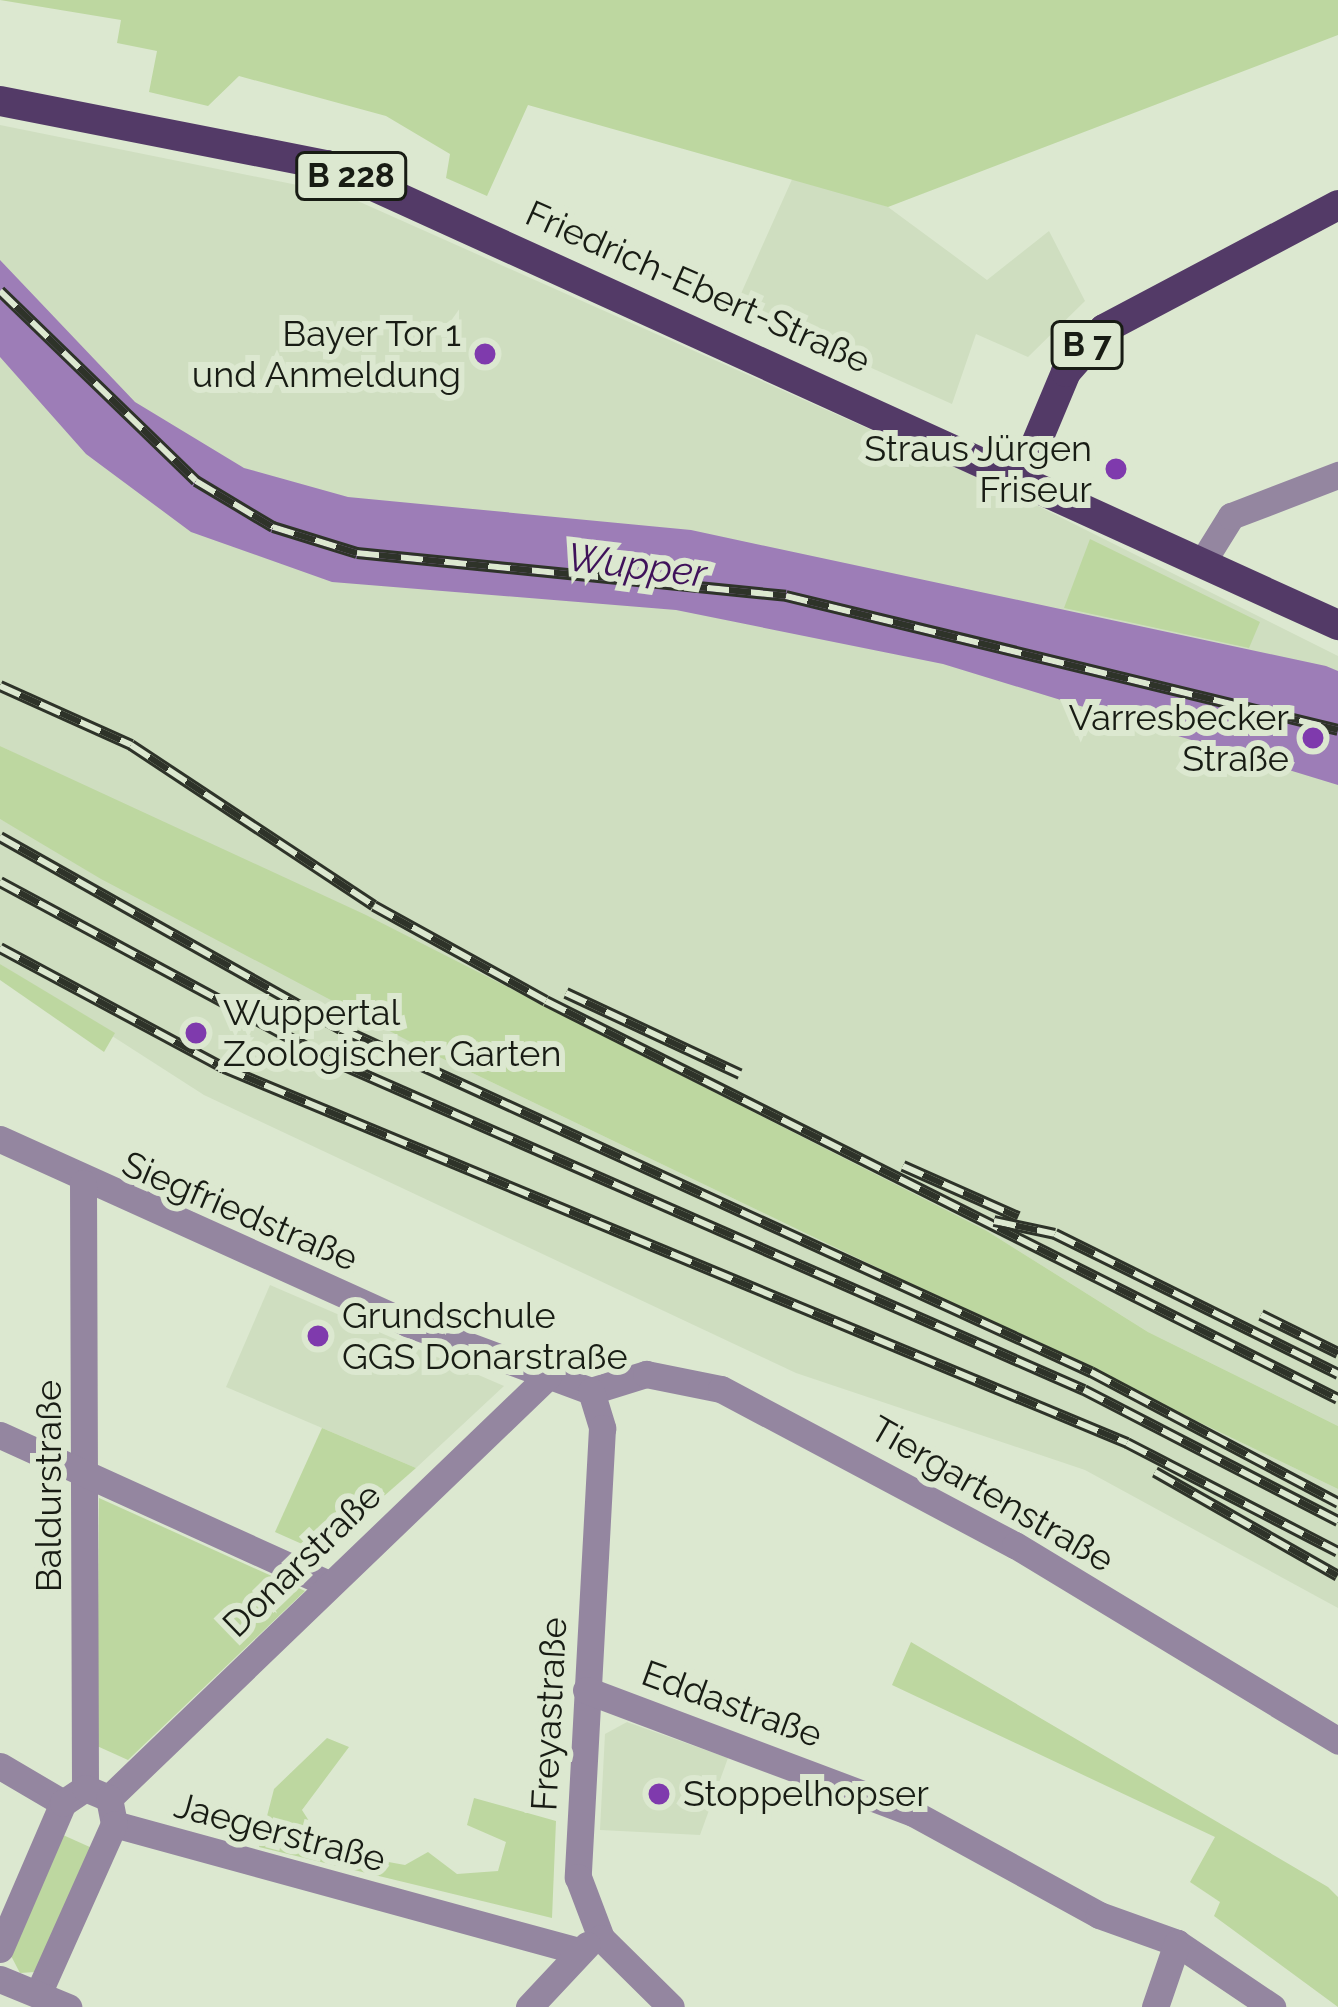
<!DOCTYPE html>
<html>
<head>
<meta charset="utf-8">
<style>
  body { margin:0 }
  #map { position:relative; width:1338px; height:2007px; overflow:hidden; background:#dce8d0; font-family:Raleway,sans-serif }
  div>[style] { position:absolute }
  .built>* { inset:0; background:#cfdec0 }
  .green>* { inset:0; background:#bdd7a0 }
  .water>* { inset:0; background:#9d7db7 }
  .minor>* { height:27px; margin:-13.5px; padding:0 13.5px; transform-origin:13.5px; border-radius:13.5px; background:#9486a0 }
  .major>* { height:30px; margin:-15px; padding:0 15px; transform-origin:15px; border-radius:15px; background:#533a67 }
  .rail>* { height:12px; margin-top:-6px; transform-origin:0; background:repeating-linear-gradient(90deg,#dce8d0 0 22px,#2e3329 0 44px); box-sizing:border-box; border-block:3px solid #2e3329 }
  .dots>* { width:33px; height:33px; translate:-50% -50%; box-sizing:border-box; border:6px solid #dce8d0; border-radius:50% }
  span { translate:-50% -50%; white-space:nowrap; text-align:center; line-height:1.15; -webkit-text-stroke:12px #dce8d0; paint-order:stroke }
  .shield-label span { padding:3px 9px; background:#dce8d0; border:3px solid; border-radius:9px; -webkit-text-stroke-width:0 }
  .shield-label { font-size:33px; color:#181c14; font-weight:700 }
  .street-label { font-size:36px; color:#181c14 }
  .poi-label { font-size:36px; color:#181c14 }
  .right { translate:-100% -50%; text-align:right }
  .left { translate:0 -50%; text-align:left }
  .water-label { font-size:39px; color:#3f125a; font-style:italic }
</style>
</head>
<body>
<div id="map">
  <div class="built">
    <i style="clip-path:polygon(0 125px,342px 194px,1006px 490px,1338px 656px,1338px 1426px,1148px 1332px,987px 1231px,0 746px)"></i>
    <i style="clip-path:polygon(794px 175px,888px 207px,987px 280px,1049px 231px,1085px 301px,1028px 357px,976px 334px,952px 404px,735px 307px)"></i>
    <i style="clip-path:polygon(0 819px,439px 1057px,1338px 1489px,1338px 1608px,1085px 1470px,796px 1373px,204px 1095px,0 964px)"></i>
    <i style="clip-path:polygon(270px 1285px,504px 1386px,416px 1468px,226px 1387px)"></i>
    <i style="clip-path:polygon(627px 1722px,728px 1758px,700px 1835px,600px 1830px,605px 1734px)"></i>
  </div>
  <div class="green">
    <i style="clip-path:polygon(0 0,1338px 0,1338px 35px,888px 207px,528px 105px,487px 196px,446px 178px,450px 154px,386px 116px,239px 76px,208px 106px,149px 92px,157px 51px,117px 43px,121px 20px)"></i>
    <i style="clip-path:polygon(1090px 539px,1260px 622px,1249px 648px,1064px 608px)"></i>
    <i style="clip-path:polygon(0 746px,366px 915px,987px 1231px,1148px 1332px,1338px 1426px,1338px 1489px,439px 1057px,101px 879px,0 819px)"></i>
    <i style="clip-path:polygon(0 964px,115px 1033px,104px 1052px,0 980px)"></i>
    <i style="clip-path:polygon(322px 1428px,416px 1468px,320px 1552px,275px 1532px)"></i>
    <i style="clip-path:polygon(99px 1498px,305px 1591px,128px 1760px,97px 1746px)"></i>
    <i style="clip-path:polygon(911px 1642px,1328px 1887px,1338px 1897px,1338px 2007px,1214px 1916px,1220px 1902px,1190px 1882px,1215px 1837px,892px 1685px)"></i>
    <i style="clip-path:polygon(327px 1738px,349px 1747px,302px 1810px,328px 1851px,405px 1865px,428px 1852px,457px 1874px,498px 1871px,506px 1842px,467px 1825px,474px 1798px,556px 1821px,552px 1918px,259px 1847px,274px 1789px)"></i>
    <i style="clip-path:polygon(63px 1835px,92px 1848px,35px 1972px,20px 1973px,9px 1952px)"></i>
  </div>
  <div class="water">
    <i style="clip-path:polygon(0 260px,135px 402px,244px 468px,348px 497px,691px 530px,1326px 666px,1338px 671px,1338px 785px,943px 664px,676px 610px,332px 582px,191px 532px,86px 454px,0 357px)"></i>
  </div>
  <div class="minor">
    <i style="left:1203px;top:561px;width:53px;rotate:-58.1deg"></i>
    <i style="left:1231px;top:516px;width:115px;rotate:-21deg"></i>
    <i style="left:0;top:1139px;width:447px;rotate:24.3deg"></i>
    <i style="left:407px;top:1323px;width:196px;rotate:20.3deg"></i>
    <i style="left:83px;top:1183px;width:605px;rotate:89.81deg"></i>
    <i style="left:591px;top:1391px;width:58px;rotate:-17.2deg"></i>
    <i style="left:646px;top:1374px;width:76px;rotate:11.3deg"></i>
    <i style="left:721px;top:1389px;width:333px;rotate:28deg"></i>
    <i style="left:1015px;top:1545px;width:378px;rotate:31.2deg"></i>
    <i style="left:591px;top:1391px;width:39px;rotate:73deg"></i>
    <i style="left:602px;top:1428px;width:450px;rotate:93.1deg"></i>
    <i style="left:578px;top:1877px;width:65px;rotate:69.3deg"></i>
    <i style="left:601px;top:1938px;width:98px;rotate:44.6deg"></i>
    <i style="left:0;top:1435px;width:361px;rotate:24.4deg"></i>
    <i style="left:586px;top:1690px;width:349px;rotate:20.6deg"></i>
    <i style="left:913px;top:1813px;width:212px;rotate:28.7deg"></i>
    <i style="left:1099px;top:1915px;width:83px;rotate:19.7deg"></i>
    <i style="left:1177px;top:1943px;width:115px;rotate:34deg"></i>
    <i style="left:0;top:1766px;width:73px;rotate:30.4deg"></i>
    <i style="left:109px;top:1798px;width:609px;rotate:-43.87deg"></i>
    <i style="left:114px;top:1824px;width:479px;rotate:15.3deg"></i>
    <i style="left:0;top:1949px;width:159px;rotate:-66.7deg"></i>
    <i style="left:63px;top:1803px;width:27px;rotate:-34deg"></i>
    <i style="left:85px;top:1788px;width:26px;rotate:23deg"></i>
    <i style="left:109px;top:1798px;width:26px;rotate:79deg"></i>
    <i style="left:114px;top:1824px;width:184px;rotate:114.1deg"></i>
    <i style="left:0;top:1979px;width:74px;rotate:22.4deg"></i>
    <i style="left:529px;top:2007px;width:85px;rotate:-46.9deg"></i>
    <i style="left:1155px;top:2007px;width:68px;rotate:-71deg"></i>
  </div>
  <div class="major">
    <i style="left:0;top:101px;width:333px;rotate:11.1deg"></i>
    <i style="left:327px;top:165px;width:1111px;rotate:24.47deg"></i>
    <i style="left:1023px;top:475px;width:112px;rotate:-67.3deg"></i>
    <i style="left:1066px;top:372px;width:57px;rotate:-48.5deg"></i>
    <i style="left:1104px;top:329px;width:265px;rotate:-27.9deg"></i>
  </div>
  <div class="rail">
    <i style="left:0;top:291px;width:273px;rotate:44.1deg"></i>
    <i style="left:196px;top:481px;width:90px;rotate:30.9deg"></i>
    <i style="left:273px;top:527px;width:88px;rotate:17.2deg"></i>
    <i style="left:357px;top:553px;width:431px;rotate:5.7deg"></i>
    <i style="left:786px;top:596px;width:568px;rotate:13.64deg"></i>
    <i style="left:0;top:686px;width:144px;rotate:24.2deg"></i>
    <i style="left:131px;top:745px;width:291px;rotate:33.5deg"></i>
    <i style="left:374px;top:906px;width:196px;rotate:28.9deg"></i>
    <i style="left:546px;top:1001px;width:886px;rotate:26.68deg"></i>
    <i style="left:0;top:837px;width:391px;rotate:29.4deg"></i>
    <i style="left:341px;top:1029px;width:825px;rotate:24.58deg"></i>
    <i style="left:1091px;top:1372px;width:280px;rotate:27.9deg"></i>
    <i style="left:0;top:882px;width:376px;rotate:28.3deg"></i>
    <i style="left:331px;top:1060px;width:822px;rotate:23.67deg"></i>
    <i style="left:1084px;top:1390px;width:286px;rotate:27.3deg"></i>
    <i style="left:0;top:948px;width:254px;rotate:28.2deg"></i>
    <i style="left:224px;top:1068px;width:978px;rotate:22.55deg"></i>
    <i style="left:1127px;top:1443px;width:237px;rotate:27.3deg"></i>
    <i style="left:566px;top:993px;width:192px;rotate:25deg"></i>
    <i style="left:903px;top:1166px;width:126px;rotate:23.9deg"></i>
    <i style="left:994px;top:1221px;width:62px;rotate:12deg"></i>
    <i style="left:1055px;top:1234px;width:316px;rotate:26.3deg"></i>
    <i style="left:1261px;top:1315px;width:86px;rotate:26.3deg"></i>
    <i style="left:1155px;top:1472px;width:210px;rotate:29.6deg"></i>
  </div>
  <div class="dots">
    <i style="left:485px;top:354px;background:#7f3aad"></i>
    <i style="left:1116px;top:469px;background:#7f3aad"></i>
    <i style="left:1313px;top:738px;background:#7f3aad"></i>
    <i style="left:196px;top:1033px;background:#7f3aad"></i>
    <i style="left:318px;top:1336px;background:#7f3aad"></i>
    <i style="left:659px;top:1794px;background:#7f3aad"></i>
  </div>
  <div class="shield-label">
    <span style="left:351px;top:176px">B 228</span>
    <span style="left:1087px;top:345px">B 7</span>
  </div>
  <div class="street-label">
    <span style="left:698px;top:287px;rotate:24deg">Friedrich-Ebert-Straße</span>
    <span style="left:240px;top:1211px;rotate:23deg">Siegfriedstraße</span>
    <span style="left:49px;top:1486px;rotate:-90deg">Baldurstraße</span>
    <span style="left:992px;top:1494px;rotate:30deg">Tiergartenstraße</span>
    <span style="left:302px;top:1560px;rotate:-44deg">Donarstraße</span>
    <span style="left:732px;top:1704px;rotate:20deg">Eddastraße</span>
    <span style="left:549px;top:1714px;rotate:-87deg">Freyastraße</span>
    <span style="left:280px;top:1832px;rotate:15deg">Jaegerstraße</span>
  </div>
  <div class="poi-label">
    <span class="right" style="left:461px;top:354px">Bayer Tor 1<br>und Anmeldung</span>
    <span class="right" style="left:1092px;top:469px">Straus Jürgen<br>Friseur</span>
    <span class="right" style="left:1289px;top:738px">Varresbecker<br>Straße</span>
    <span class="left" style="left:223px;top:1033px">Wuppertal<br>Zoologischer Garten</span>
    <span class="left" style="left:342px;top:1336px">Grundschule<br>GGS Donarstraße</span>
    <span class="left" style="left:683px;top:1794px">Stoppelhopser</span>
  </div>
  <div class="water-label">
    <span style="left:637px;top:565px;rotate:7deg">Wupper</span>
  </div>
</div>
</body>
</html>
